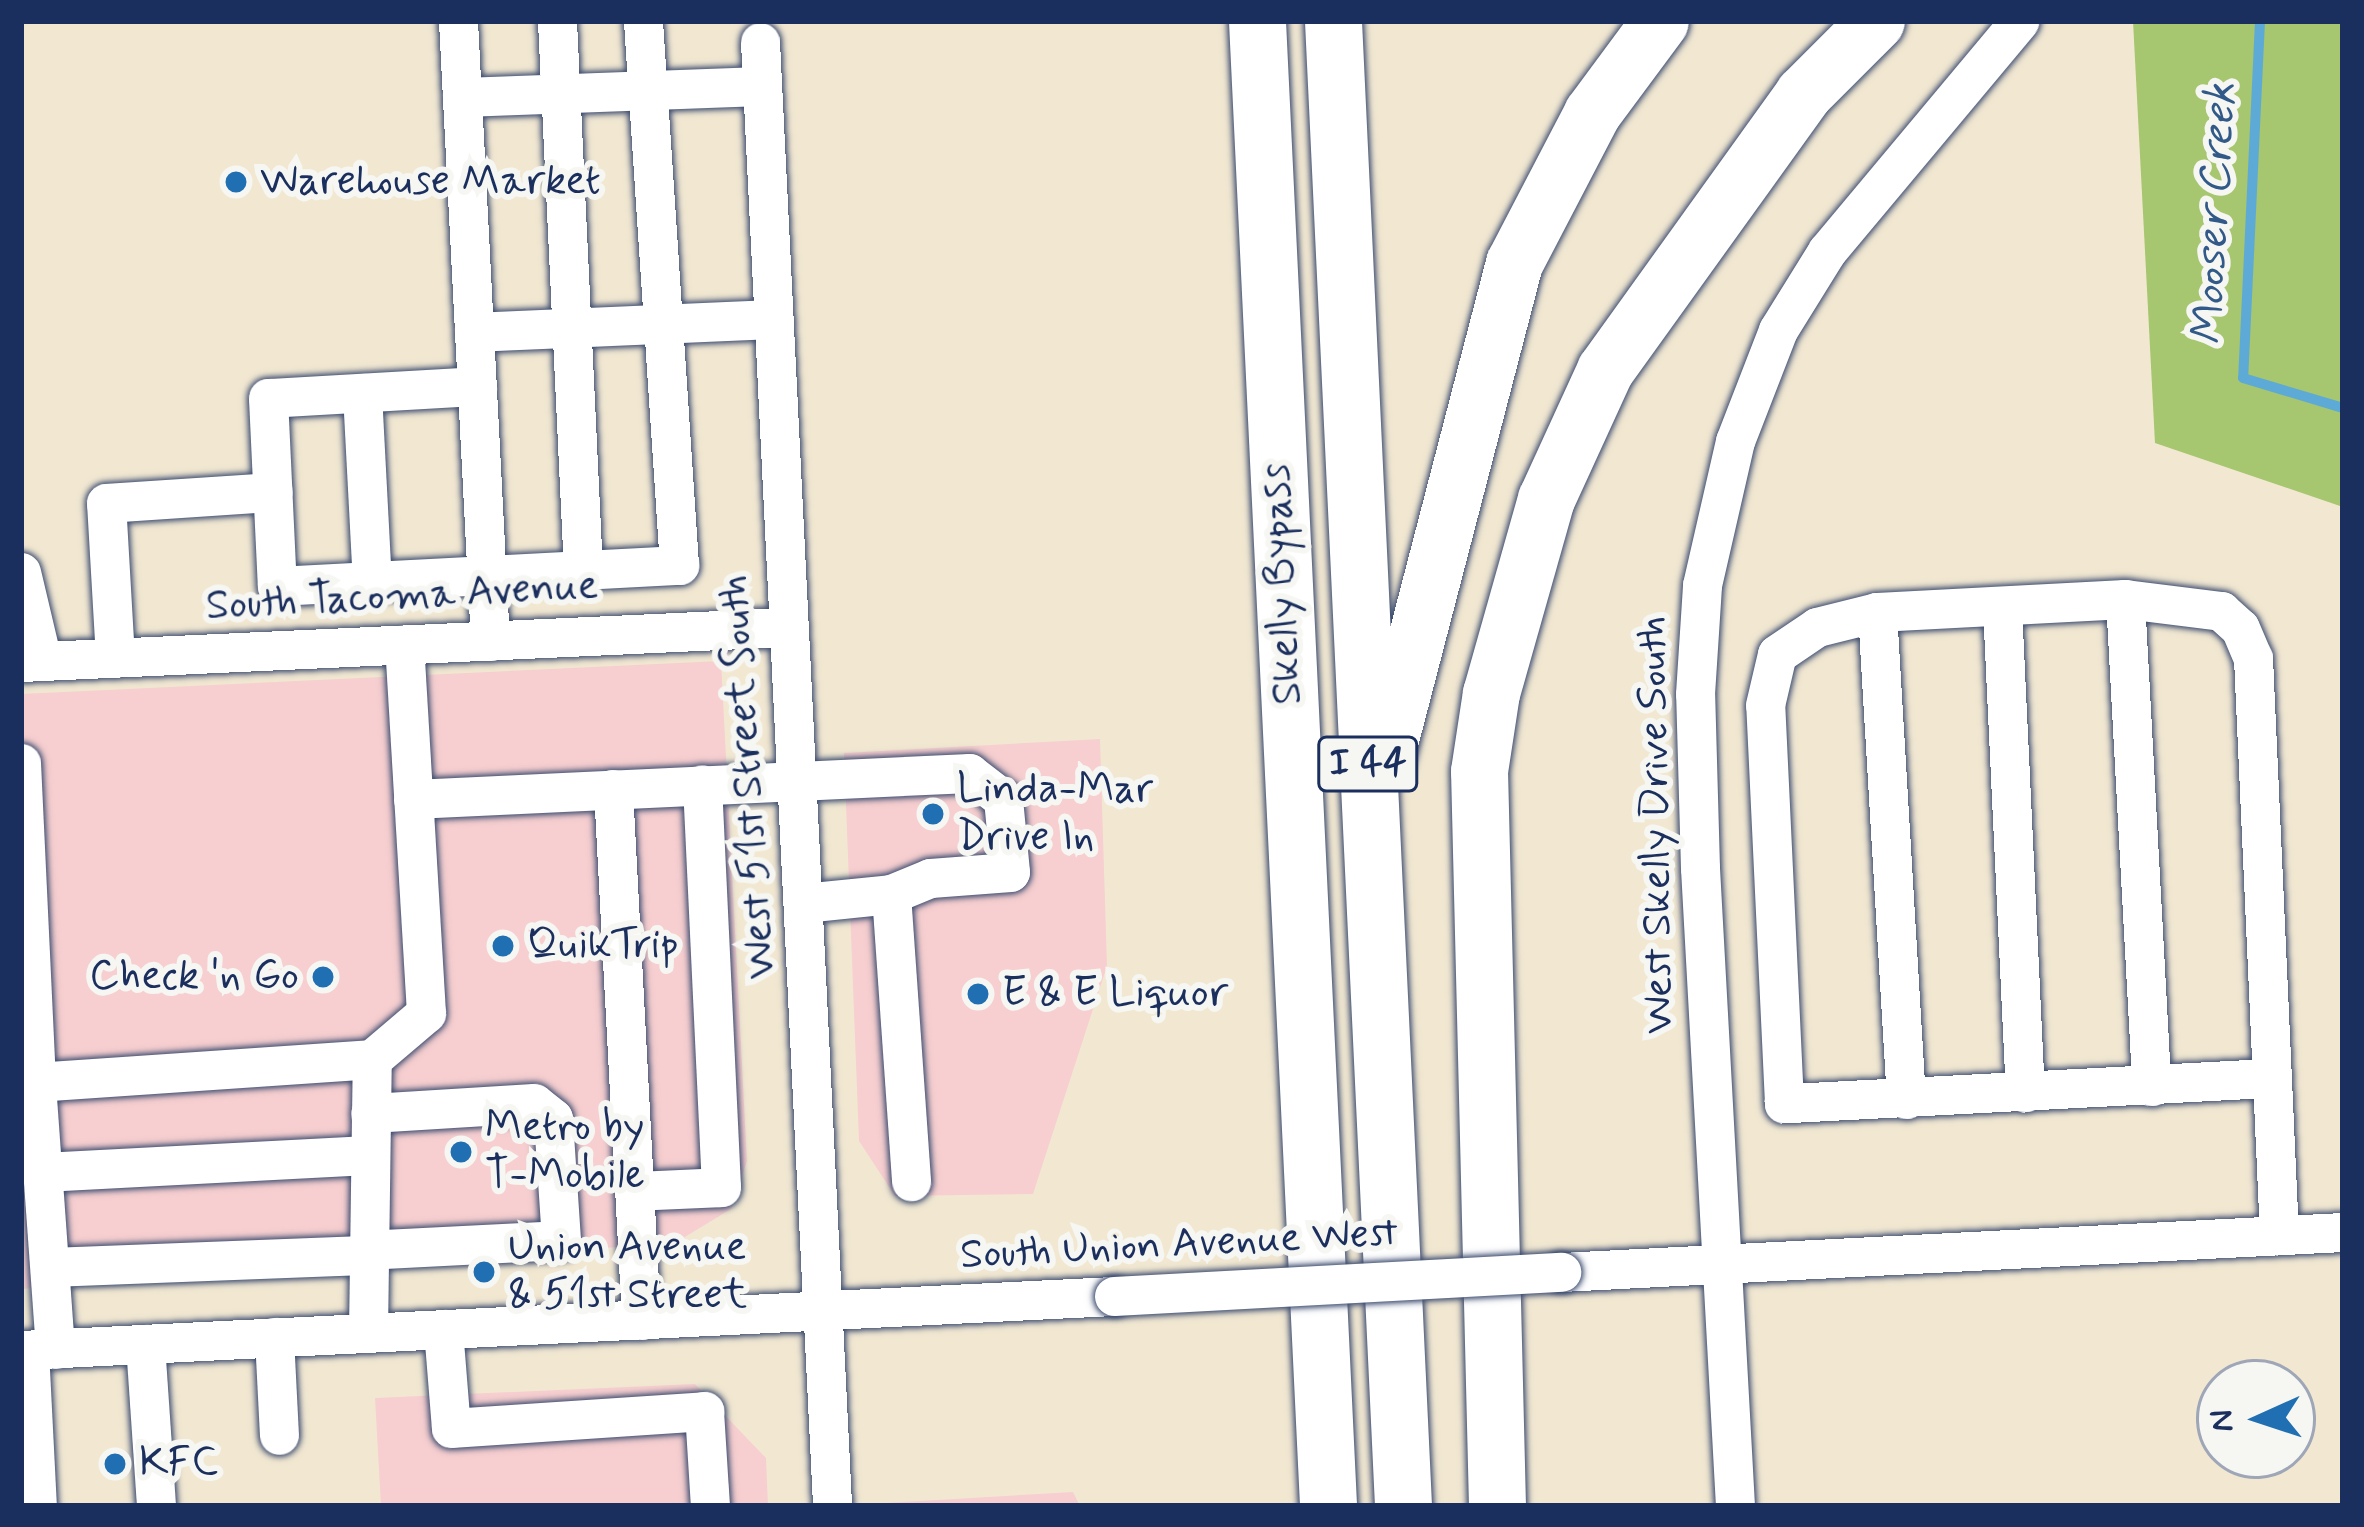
<!DOCTYPE html>
<html>
<head>
<meta charset="utf-8">
<style>
  body { margin:0 }
  #map { position:relative; width:2364px; height:1527px; overflow:hidden; background:#f2e8d2; font-family:Mynerve,sans-serif }
  div>[style] { position:absolute }
  .built>* { inset:0; background:#f7cfd0 }
  .green>* { inset:0; background:#a6c66f }
  .stream>* { height:10px; margin:-5px; padding:0 5px; transform-origin:5px; border-radius:5px; background:#5eaad6 }
  .roads { filter:drop-shadow(0 0 3px #3b4b6f) drop-shadow(0 0 3px #3b4b6f) }
  .minor>* { height:39px; margin:-19.5px; padding:0 19.5px; transform-origin:19.5px; border-radius:19.5px; background:#fff }
  .highway>* { height:57px; margin:-28.5px; padding:0 28.5px; transform-origin:28.5px; border-radius:28.5px; background:#fff }
  .bridges { filter:drop-shadow(0 0 3px #3b4b6f) drop-shadow(0 0 3px #3b4b6f) }
  .minor-bridge>* { height:39px; margin:-19.5px; padding:0 19.5px; transform-origin:19.5px; border-radius:19.5px; background:#fff }
  .dots>* { width:33px; height:33px; translate:-50% -50%; box-sizing:border-box; border:6px solid #f6f6f2; border-radius:50% }
  span { translate:-50% -50%; white-space:nowrap; text-align:center; line-height:1.15; -webkit-text-stroke:12px #f6f6f2; paint-order:stroke }
  .shield-label span { padding:3px 9px; background:#f6f6f2; border:3px solid; border-radius:9px; -webkit-text-stroke-width:0 }
  .shield-label { font-size:39px; color:#1b2f5e; font-weight:700 }
  .poi-label { font-size:42px; color:#1b2f5e }
  .left { translate:0 -50%; text-align:left }
  .right { translate:-100% -50%; text-align:right }
  .street-label { font-size:42px; color:#1b2f5e }
  .water-label { font-size:45px; color:#325a88; font-style:italic }
  .frame { position:absolute; inset:0; border:24px solid #1b2f5e; pointer-events:none }
  .north { position:absolute; left:2196px; top:1359px; width:120px; height:120px; box-sizing:border-box; background:#f6f6f2; border:3px solid #9ea6b7; border-radius:50%; rotate:267deg; font-size:33px; font-weight:700; line-height:48px; text-align:center; color:#1b2f5e }
  .north::after { content:''; display:block; margin:auto; width:42px; height:54px; background:#1f6fb2; clip-path:polygon(50% 0,100% 100%,50% 72%,0 100%) }
</style>
</head>
<body>
<div id="map">
  <div class="built">
    <i style="clip-path:polygon(721px 661px,747px 1161px,731px 1209px,675px 1243px,21px 1289px,21px 694px)"></i>
    <i style="clip-path:polygon(1100px 739px,1107px 966px,1033px 1194px,895px 1196px,859px 1141px,844px 753px)"></i>
    <i style="clip-path:polygon(695px 1384px,766px 1458px,768px 1506px,381px 1506px,375px 1398px)"></i>
    <i style="clip-path:polygon(1073px 1492px,1080px 1506px,886px 1506px,886px 1503px)"></i>
  </div>
  <div class="green">
    <i style="clip-path:polygon(2133px 21px,2343px 21px,2343px 507px,2155px 443px)"></i>
  </div>
  <div class="stream">
    <i style="left:2260px;top:21px;width:357px;rotate:92.7deg"></i>
    <i style="left:2243px;top:378px;width:104px;rotate:16.7deg"></i>
  </div>
  <div class="roads">
    <div class="minor">
      <i style="left:458px;top:21px;width:621px;rotate:87.05deg"></i>
      <i style="left:557px;top:21px;width:550px;rotate:87.29deg"></i>
      <i style="left:760px;top:42px;width:1466px;rotate:87.18deg"></i>
      <i style="left:462px;top:97px;width:300px;rotate:-2.1deg"></i>
      <i style="left:474px;top:332px;width:297px;rotate:-2.5deg"></i>
      <i style="left:477px;top:386px;width:209px;rotate:176.7deg"></i>
      <i style="left:268px;top:398px;width:188px;rotate:87.3deg"></i>
      <i style="left:277px;top:586px;width:403px;rotate:-3deg"></i>
      <i style="left:679px;top:565px;width:545px;rotate:-93.79deg"></i>
      <i style="left:362px;top:393px;width:188px;rotate:87deg"></i>
      <i style="left:21px;top:572px;width:91px;rotate:76.7deg"></i>
      <i style="left:2125px;top:599px;width:488px;rotate:86.9deg"></i>
      <i style="left:2002px;top:607px;width:486px;rotate:87.3deg"></i>
      <i style="left:1877px;top:612px;width:488px;rotate:86.6deg"></i>
      <i style="left:115px;top:658px;width:155px;rotate:-93.3deg"></i>
      <i style="left:106px;top:503px;width:167px;rotate:-3.8deg"></i>
      <i style="left:21px;top:662px;width:767px;rotate:-2.62deg"></i>
      <i style="left:21px;top:763px;width:319px;rotate:87.3deg"></i>
      <i style="left:613px;top:789px;width:532px;rotate:86.98deg"></i>
      <i style="left:413px;top:799px;width:557px;rotate:-2.68deg"></i>
      <i style="left:969px;top:773px;width:43px;rotate:37.4deg"></i>
      <i style="left:1003px;top:799px;width:73px;rotate:84.5deg"></i>
      <i style="left:1010px;top:872px;width:80px;rotate:175.7deg"></i>
      <i style="left:930px;top:878px;width:42px;rotate:157.7deg"></i>
      <i style="left:803px;top:903px;width:88px;rotate:-5.8deg"></i>
      <i style="left:891px;top:894px;width:288px;rotate:86deg"></i>
      <i style="left:2268px;top:1078px;width:485px;rotate:177deg"></i>
      <i style="left:1784px;top:1103px;width:398px;rotate:-92.7deg"></i>
      <i style="left:1765px;top:705px;width:52px;rotate:-76.8deg"></i>
      <i style="left:1777px;top:654px;width:48px;rotate:-34deg"></i>
      <i style="left:1817px;top:627px;width:62px;rotate:-14deg"></i>
      <i style="left:1877px;top:612px;width:248px;rotate:-3deg"></i>
      <i style="left:2125px;top:599px;width:97px;rotate:7.1deg"></i>
      <i style="left:2221px;top:611px;width:25px;rotate:42deg"></i>
      <i style="left:2240px;top:628px;width:33px;rotate:67deg"></i>
      <i style="left:2253px;top:658px;width:578px;rotate:87.42deg"></i>
      <i style="left:43px;top:1172px;width:325px;rotate:-3deg"></i>
      <i style="left:634px;top:1191px;width:87px;rotate:-2.6deg"></i>
      <i style="left:721px;top:1187px;width:403px;rotate:-92.7deg"></i>
      <i style="left:364px;top:1250px;width:197px;rotate:-2.9deg"></i>
      <i style="left:561px;top:1240px;width:122px;rotate:-93.8deg"></i>
      <i style="left:553px;top:1118px;width:24px;rotate:-142deg"></i>
      <i style="left:534px;top:1103px;width:164px;rotate:176.5deg"></i>
      <i style="left:50px;top:1267px;width:314px;rotate:-2.2deg"></i>
      <i style="left:1561px;top:1272px;width:783px;rotate:-2.93deg"></i>
      <i style="left:443px;top:1329px;width:99px;rotate:85.4deg"></i>
      <i style="left:451px;top:1428px;width:254px;rotate:-3.8deg"></i>
      <i style="left:704px;top:1411px;width:95px;rotate:86.4deg"></i>
      <i style="left:368px;top:1332px;width:273px;rotate:-89.2deg"></i>
      <i style="left:372px;top:1059px;width:71px;rotate:-40.4deg"></i>
      <i style="left:426px;top:1013px;width:369px;rotate:-93.4deg"></i>
      <i style="left:274px;top:1337px;width:98px;rotate:87.1deg"></i>
      <i style="left:145px;top:1344px;width:162px;rotate:86.1deg"></i>
      <i style="left:55px;top:1349px;width:268px;rotate:-94.1deg"></i>
      <i style="left:36px;top:1082px;width:337px;rotate:-3.9deg"></i>
      <i style="left:21px;top:1350px;width:1094px;rotate:-2.83deg"></i>
      <i style="left:29px;top:1350px;width:156px;rotate:87.1deg"></i>
      <i style="left:1735px;top:1506px;width:639px;rotate:-93.14deg"></i>
      <i style="left:1700px;top:868px;width:174px;rotate:-91.6deg"></i>
      <i style="left:1695px;top:694px;width:109px;rotate:-86.3deg"></i>
      <i style="left:1702px;top:585px;width:148px;rotate:-77.1deg"></i>
      <i style="left:1735px;top:441px;width:119px;rotate:-68.8deg"></i>
      <i style="left:1778px;top:330px;width:93px;rotate:-58.2deg"></i>
      <i style="left:1827px;top:251px;width:300px;rotate:-50.1deg"></i>
    </div>
    <div class="highway">
      <i style="left:1257px;top:21px;width:1487px;rotate:87.26deg"></i>
      <i style="left:1333px;top:21px;width:1487px;rotate:87.3deg"></i>
      <i style="left:1384px;top:762px;width:516px;rotate:-75.4deg"></i>
      <i style="left:1514px;top:263px;width:169px;rotate:-62.5deg"></i>
      <i style="left:1592px;top:113px;width:114px;rotate:-53.5deg"></i>
      <i style="left:1497px;top:1506px;width:735px;rotate:-91.4deg"></i>
      <i style="left:1479px;top:771px;width:79px;rotate:-81.3deg"></i>
      <i style="left:1491px;top:693px;width:202px;rotate:-74.2deg"></i>
      <i style="left:1546px;top:499px;width:142px;rotate:-65.4deg"></i>
      <i style="left:1605px;top:370px;width:340px;rotate:-54.3deg"></i>
      <i style="left:1803px;top:94px;width:103px;rotate:-45deg"></i>
    </div>
  </div>
  <div class="bridges">
    <div class="minor-bridge">
      <i style="left:1114px;top:1296px;width:448px;rotate:-3.1deg"></i>
    </div>
  </div>
  <div class="dots">
    <i style="left:236px;top:182px;background:#1f6fb2"></i>
    <i style="left:933px;top:814px;background:#1f6fb2"></i>
    <i style="left:503px;top:946px;background:#1f6fb2"></i>
    <i style="left:323px;top:977px;background:#1f6fb2"></i>
    <i style="left:978px;top:994px;background:#1f6fb2"></i>
    <i style="left:461px;top:1152px;background:#1f6fb2"></i>
    <i style="left:484px;top:1272px;background:#1f6fb2"></i>
    <i style="left:115px;top:1464px;background:#1f6fb2"></i>
  </div>
  <div class="shield-label">
    <span style="left:1368px;top:764px">I 44</span>
  </div>
  <div class="poi-label">
    <span class="left" style="left:260px;top:182px">Warehouse Market</span>
    <span class="left" style="left:957px;top:814px">Linda-Mar<br>Drive In</span>
    <span class="left" style="left:527px;top:946px">QuikTrip</span>
    <span class="right" style="left:299px;top:977px">Check 'n Go</span>
    <span class="left" style="left:1002px;top:994px">E &amp; E Liquor</span>
    <span class="left" style="left:485px;top:1152px">Metro by<br>T-Mobile</span>
    <span class="left" style="left:508px;top:1272px">Union Avenue<br>&amp; 51st Street</span>
    <span class="left" style="left:139px;top:1464px">KFC</span>
  </div>
  <div class="street-label">
    <span style="left:1283px;top:584px;rotate:-93deg">Skelly Bypass</span>
    <span style="left:402px;top:597px;rotate:-3deg">South Tacoma Avenue</span>
    <span style="left:749px;top:777px;rotate:-94deg">West 51st Street South</span>
    <span style="left:1657px;top:825px;rotate:-91deg">West Skelly Drive South</span>
    <span style="left:1179px;top:1245px;rotate:-3deg">South Union Avenue West</span>
  </div>
  <div class="water-label">
    <span style="left:2215px;top:214px;rotate:-87deg">Mooser Creek</span>
  </div>
  <div class="frame"></div>
  <div class="north">N</div>
</div>
</body>
</html>
